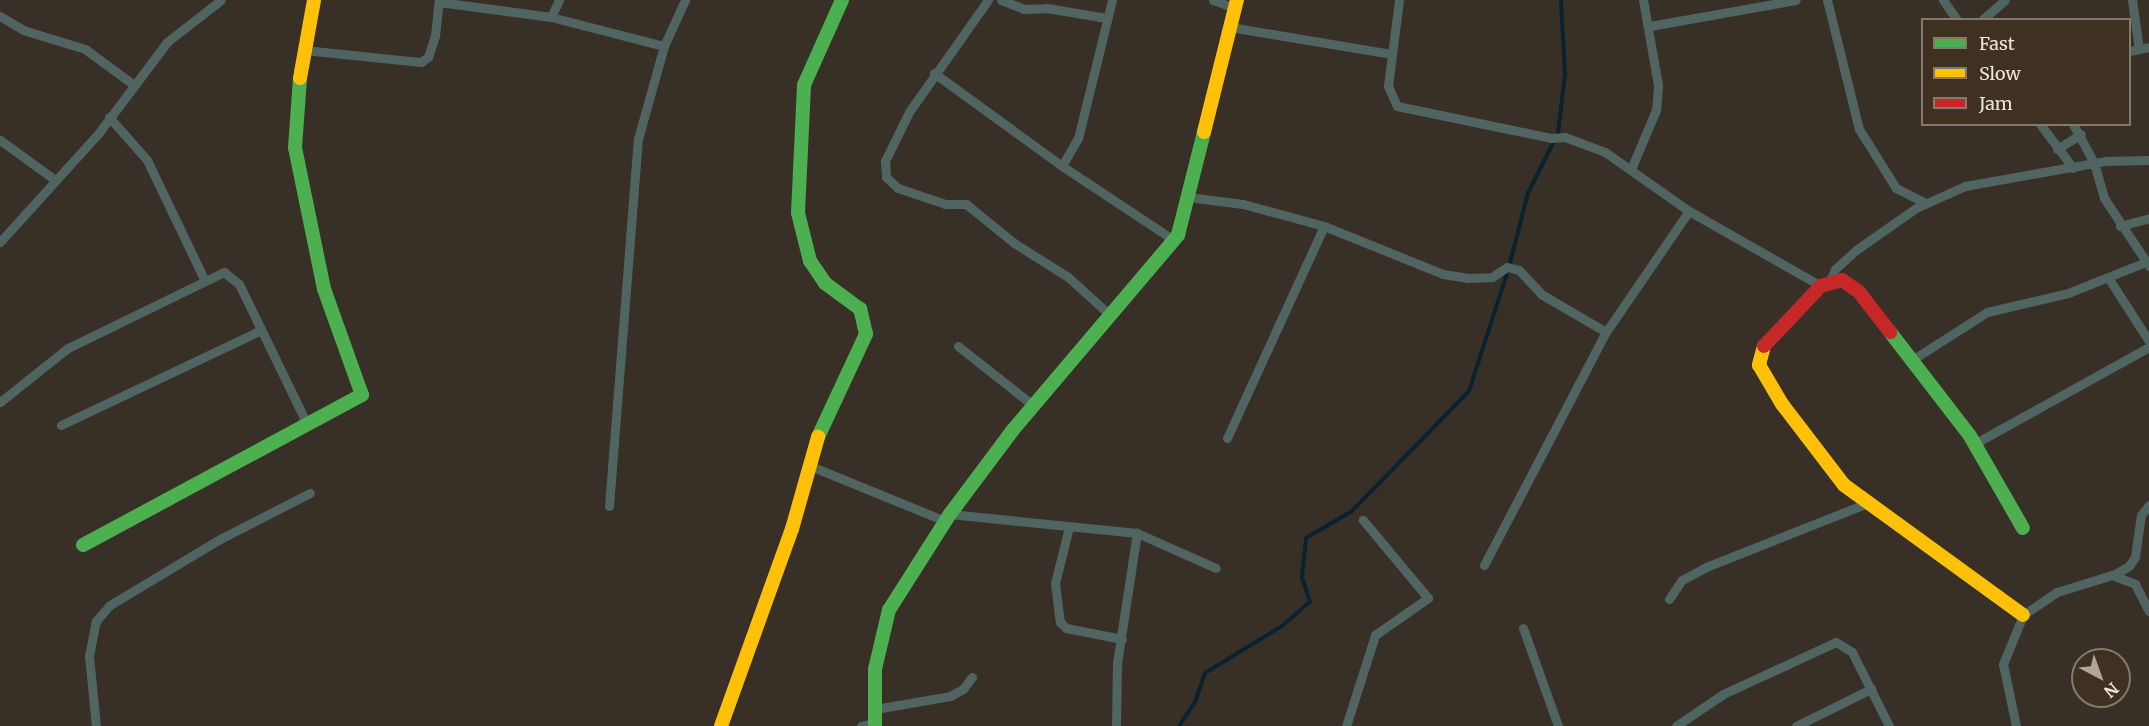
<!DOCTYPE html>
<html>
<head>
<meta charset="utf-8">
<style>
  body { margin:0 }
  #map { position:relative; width:2149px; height:726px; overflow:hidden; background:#383027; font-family:Merriweather,serif }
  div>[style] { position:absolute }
  .stream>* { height:4px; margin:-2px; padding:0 2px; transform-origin:2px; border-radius:2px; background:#0a212f }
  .street>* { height:9px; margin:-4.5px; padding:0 4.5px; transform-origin:4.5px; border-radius:4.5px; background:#506562 }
  .fast>* { height:14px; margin:-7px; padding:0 7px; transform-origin:7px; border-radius:7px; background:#4caf50 }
  .slow>* { height:14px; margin:-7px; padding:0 7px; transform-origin:7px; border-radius:7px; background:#ffc107 }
  .jam>* { height:14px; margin:-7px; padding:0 7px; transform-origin:7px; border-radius:7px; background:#c62828 }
  span { translate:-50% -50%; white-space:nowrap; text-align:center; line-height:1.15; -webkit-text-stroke:6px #3e3121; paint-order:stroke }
  .legend { position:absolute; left:1921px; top:18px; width:210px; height:108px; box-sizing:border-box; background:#3e3121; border:2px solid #84796b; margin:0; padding:8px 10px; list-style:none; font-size:18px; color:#eee5db }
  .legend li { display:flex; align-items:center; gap:12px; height:30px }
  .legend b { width:30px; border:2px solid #84796b }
  .north { position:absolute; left:2071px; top:648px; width:60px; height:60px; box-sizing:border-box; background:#3e3121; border:2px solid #84796b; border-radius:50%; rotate:139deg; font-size:16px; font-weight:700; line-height:24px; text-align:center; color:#eee5db }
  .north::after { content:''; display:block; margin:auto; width:21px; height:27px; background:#aea69c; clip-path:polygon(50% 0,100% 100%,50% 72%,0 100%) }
</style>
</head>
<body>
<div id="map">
  <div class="stream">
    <i style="left:1558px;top:133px;width:59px;rotate:-83.2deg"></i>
    <i style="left:1565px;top:74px;width:74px;rotate:-93.1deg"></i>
    <i style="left:1510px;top:263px;width:72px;rotate:-75.6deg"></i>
    <i style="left:1528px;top:193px;width:58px;rotate:-63.4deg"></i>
    <i style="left:1179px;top:726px;width:29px;rotate:-56deg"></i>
    <i style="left:1195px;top:702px;width:31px;rotate:-71deg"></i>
    <i style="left:1205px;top:673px;width:90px;rotate:-31.4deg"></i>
    <i style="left:1282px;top:626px;width:37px;rotate:-41deg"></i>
    <i style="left:1310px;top:602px;width:26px;rotate:-108deg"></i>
    <i style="left:1302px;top:577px;width:39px;rotate:-84deg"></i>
    <i style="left:1306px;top:538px;width:53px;rotate:-30.4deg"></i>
    <i style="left:1352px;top:511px;width:168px;rotate:-45.7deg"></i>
    <i style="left:1469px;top:391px;width:127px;rotate:-72.1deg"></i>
  </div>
  <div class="street">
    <i style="left:988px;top:0;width:137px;rotate:125.2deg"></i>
    <i style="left:909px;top:112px;width:55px;rotate:116.1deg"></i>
    <i style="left:885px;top:161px;width:16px;rotate:86deg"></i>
    <i style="left:886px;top:177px;width:16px;rotate:43deg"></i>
    <i style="left:898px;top:188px;width:50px;rotate:18.8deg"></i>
    <i style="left:945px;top:204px;width:21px"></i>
    <i style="left:966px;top:204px;width:62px;rotate:39.1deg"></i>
    <i style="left:1014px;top:243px;width:64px;rotate:32.2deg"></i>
    <i style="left:1068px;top:277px;width:58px;rotate:42.2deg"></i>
    <i style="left:1001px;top:0;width:25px;rotate:21deg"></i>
    <i style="left:1024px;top:9px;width:23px;rotate:-2deg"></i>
    <i style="left:1047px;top:8px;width:60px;rotate:9.6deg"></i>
    <i style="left:1112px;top:0;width:142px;rotate:103.8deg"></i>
    <i style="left:1078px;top:138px;width:32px;rotate:120deg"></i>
    <i style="left:1062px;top:166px;width:134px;rotate:33.5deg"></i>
    <i style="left:1213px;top:0;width:23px;rotate:20deg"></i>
    <i style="left:1399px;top:0;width:87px;rotate:97.3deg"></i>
    <i style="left:1388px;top:86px;width:22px;rotate:66deg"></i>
    <i style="left:1397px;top:106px;width:157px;rotate:11.7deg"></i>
    <i style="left:1551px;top:138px;width:14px;rotate:-4deg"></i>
    <i style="left:1565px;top:137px;width:43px;rotate:20.6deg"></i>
    <i style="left:1605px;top:152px;width:103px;rotate:35.1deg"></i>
    <i style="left:1689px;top:211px;width:152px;rotate:29.6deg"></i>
    <i style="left:1827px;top:0;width:133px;rotate:76.1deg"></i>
    <i style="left:1859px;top:129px;width:70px;rotate:57.9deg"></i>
    <i style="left:1896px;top:188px;width:33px;rotate:27deg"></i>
    <i style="left:1943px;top:0;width:24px;rotate:55deg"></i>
    <i style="left:2132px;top:0;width:49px;rotate:81.9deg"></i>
    <i style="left:439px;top:2px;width:113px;rotate:7.6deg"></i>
    <i style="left:551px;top:17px;width:117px;rotate:14.4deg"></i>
    <i style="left:0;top:16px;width:27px;rotate:31deg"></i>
    <i style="left:23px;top:30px;width:65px;rotate:17deg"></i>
    <i style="left:85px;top:49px;width:61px;rotate:36.3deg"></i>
    <i style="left:551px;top:17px;width:19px;rotate:-65deg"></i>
    <i style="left:1982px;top:20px;width:30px;rotate:-41deg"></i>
    <i style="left:1650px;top:26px;width:148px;rotate:-10.1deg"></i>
    <i style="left:1230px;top:27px;width:163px;rotate:9.5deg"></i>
    <i style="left:304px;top:50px;width:118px;rotate:5.9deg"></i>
    <i style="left:421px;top:62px;width:9px;rotate:-36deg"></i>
    <i style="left:428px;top:57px;width:22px;rotate:-72deg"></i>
    <i style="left:435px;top:36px;width:36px;rotate:-84deg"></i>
    <i style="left:2130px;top:51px;width:19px;rotate:-12deg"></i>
    <i style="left:934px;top:73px;width:158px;rotate:36deg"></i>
    <i style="left:109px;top:117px;width:57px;rotate:48.5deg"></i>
    <i style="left:147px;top:160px;width:132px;rotate:64.4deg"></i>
    <i style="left:2040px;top:124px;width:55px;rotate:53.1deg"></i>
    <i style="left:2073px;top:124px;width:44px;rotate:61.7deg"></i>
    <i style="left:2094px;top:163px;width:36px;rotate:74deg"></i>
    <i style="left:2104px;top:198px;width:82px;rotate:56.5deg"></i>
    <i style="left:0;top:140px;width:68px;rotate:36deg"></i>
    <i style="left:2057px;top:149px;width:28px;rotate:-32deg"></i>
    <i style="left:1631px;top:169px;width:64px;rotate:-67deg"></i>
    <i style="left:1656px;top:110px;width:25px;rotate:-85deg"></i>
    <i style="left:1658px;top:85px;width:86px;rotate:-100deg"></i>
    <i style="left:1188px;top:197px;width:55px;rotate:7.3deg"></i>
    <i style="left:1243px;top:204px;width:84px;rotate:15.2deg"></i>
    <i style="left:1324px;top:226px;width:128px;rotate:22deg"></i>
    <i style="left:1443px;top:274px;width:24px;rotate:9deg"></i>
    <i style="left:1467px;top:278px;width:25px;rotate:-2deg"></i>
    <i style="left:1492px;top:277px;width:18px;rotate:-34deg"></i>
    <i style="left:1507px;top:267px;width:12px;rotate:14deg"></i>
    <i style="left:1519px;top:270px;width:33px;rotate:47deg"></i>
    <i style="left:1541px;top:294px;width:75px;rotate:30.3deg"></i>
    <i style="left:2120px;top:226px;width:30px;rotate:-15deg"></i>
    <i style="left:0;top:242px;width:146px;rotate:-47.8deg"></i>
    <i style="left:98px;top:134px;width:115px;rotate:-53.1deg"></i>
    <i style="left:167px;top:42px;width:68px;rotate:-37.9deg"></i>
    <i style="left:2109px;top:279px;width:74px;rotate:57.2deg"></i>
    <i style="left:1829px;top:283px;width:15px;rotate:-67deg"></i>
    <i style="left:1835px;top:269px;width:28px;rotate:-42deg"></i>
    <i style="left:1856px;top:250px;width:73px;rotate:-35deg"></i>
    <i style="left:1916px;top:208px;width:54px;rotate:-24.2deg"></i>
    <i style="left:1965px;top:186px;width:142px;rotate:-10.1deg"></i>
    <i style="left:2105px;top:161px;width:44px;rotate:-1.3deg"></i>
    <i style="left:958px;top:346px;width:97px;rotate:38.3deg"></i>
    <i style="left:1912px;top:360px;width:89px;rotate:-32.6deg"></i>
    <i style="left:1987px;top:312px;width:83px;rotate:-13.2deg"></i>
    <i style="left:2068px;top:293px;width:84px;rotate:-21.7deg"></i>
    <i style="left:0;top:402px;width:87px;rotate:-38.5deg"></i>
    <i style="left:68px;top:348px;width:174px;rotate:-26deg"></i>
    <i style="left:224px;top:272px;width:19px;rotate:39deg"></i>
    <i style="left:239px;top:284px;width:156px;rotate:64.1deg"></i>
    <i style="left:61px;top:425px;width:219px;rotate:-25.4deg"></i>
    <i style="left:1227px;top:438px;width:233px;rotate:-65.4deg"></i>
    <i style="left:1974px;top:444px;width:200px;rotate:-29deg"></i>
    <i style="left:808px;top:465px;width:148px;rotate:22.2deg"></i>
    <i style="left:609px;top:506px;width:368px;rotate:-85.5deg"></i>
    <i style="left:638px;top:139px;width:97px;rotate:-74.4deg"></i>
    <i style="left:664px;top:46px;width:51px;rotate:-65.5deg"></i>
    <i style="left:950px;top:514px;width:188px;rotate:5.8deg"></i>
    <i style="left:1137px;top:533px;width:86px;rotate:23.9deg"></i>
    <i style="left:1069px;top:527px;width:58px;rotate:104deg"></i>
    <i style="left:1055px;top:583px;width:39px;rotate:83deg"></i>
    <i style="left:1060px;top:622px;width:8px;rotate:45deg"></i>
    <i style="left:1066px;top:628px;width:57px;rotate:11.1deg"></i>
    <i style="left:1484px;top:565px;width:263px;rotate:-62.4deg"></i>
    <i style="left:1606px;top:332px;width:147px;rotate:-55.6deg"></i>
    <i style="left:2113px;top:575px;width:18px;rotate:-29deg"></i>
    <i style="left:2129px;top:566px;width:11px;rotate:-56deg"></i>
    <i style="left:2135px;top:557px;width:42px;rotate:-81.9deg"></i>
    <i style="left:2141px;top:515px;width:13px;rotate:-51deg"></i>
    <i style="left:1669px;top:599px;width:23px;rotate:-56deg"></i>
    <i style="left:1682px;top:580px;width:27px;rotate:-28deg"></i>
    <i style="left:1706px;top:567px;width:171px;rotate:-21.6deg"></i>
    <i style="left:1523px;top:628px;width:104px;rotate:70.3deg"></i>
    <i style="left:875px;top:709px;width:76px;rotate:-9.8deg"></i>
    <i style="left:950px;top:696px;width:15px;rotate:-28deg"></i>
    <i style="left:963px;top:689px;width:15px;rotate:-53deg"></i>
    <i style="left:96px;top:726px;width:70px;rotate:-95.7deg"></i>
    <i style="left:89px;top:656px;width:36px;rotate:-79deg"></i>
    <i style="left:96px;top:621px;width:21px;rotate:-49deg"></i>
    <i style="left:110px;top:605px;width:128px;rotate:-31deg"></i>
    <i style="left:220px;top:539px;width:101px;rotate:-27.1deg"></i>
    <i style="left:861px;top:726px;width:14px;rotate:-12deg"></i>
    <i style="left:1116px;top:726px;width:63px;rotate:-89.1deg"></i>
    <i style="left:1117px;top:663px;width:132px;rotate:-81.3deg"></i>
    <i style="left:1346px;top:726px;width:96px;rotate:-72.3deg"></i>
    <i style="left:1375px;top:635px;width:65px;rotate:-34.9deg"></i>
    <i style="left:1428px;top:598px;width:102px;rotate:-129.8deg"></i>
    <i style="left:1676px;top:726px;width:57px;rotate:-34.2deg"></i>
    <i style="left:1723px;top:694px;width:124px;rotate:-24.7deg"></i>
    <i style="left:1836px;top:642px;width:19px;rotate:32deg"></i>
    <i style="left:1852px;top:652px;width:83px;rotate:63.4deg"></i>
    <i style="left:1796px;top:726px;width:84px;rotate:-26.3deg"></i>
    <i style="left:2016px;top:726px;width:63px;rotate:-101.8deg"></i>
    <i style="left:2003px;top:664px;width:53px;rotate:-67.8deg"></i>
    <i style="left:2023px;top:615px;width:41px;rotate:-34.1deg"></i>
    <i style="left:2057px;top:592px;width:58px;rotate:-17.2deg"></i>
    <i style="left:2112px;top:575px;width:25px;rotate:21deg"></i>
    <i style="left:2135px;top:584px;width:30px;rotate:63deg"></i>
  </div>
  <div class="fast">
    <i style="left:1890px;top:332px;width:131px;rotate:52.4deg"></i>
    <i style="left:1970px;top:436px;width:106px;rotate:60.1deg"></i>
    <i style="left:818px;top:437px;width:114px;rotate:-65deg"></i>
    <i style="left:866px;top:334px;width:26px;rotate:-103deg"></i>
    <i style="left:860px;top:309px;width:44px;rotate:-143.4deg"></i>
    <i style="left:825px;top:283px;width:27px;rotate:-124deg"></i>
    <i style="left:810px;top:261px;width:49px;rotate:-104deg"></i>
    <i style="left:798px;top:213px;width:128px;rotate:-87.3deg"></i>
    <i style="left:804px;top:85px;width:93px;rotate:-65.9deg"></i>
    <i style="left:83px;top:545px;width:317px;rotate:-28.3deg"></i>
    <i style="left:362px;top:395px;width:113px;rotate:-109.7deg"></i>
    <i style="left:324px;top:289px;width:144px;rotate:-101.6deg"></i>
    <i style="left:295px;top:148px;width:70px;rotate:-85.9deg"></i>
    <i style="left:875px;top:726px;width:57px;rotate:-90deg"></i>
    <i style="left:875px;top:669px;width:61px;rotate:-76.7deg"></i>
    <i style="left:889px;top:610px;width:114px;rotate:-57.6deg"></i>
    <i style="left:950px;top:514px;width:104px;rotate:-53.2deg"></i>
    <i style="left:1012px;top:431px;width:257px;rotate:-49.7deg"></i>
    <i style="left:1178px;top:235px;width:106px;rotate:-75.8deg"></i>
  </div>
  <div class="slow">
    <i style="left:300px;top:78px;width:79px;rotate:-79.8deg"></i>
    <i style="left:1204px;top:132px;width:136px;rotate:-76deg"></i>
    <i style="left:1764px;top:346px;width:20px;rotate:105deg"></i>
    <i style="left:1759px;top:365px;width:45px;rotate:59.5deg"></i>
    <i style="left:1782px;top:404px;width:102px;rotate:52.6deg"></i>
    <i style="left:1844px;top:485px;width:221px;rotate:36deg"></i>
    <i style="left:721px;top:726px;width:209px;rotate:-70.2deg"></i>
    <i style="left:792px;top:529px;width:96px;rotate:-74.2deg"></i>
  </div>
  <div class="jam">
    <i style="left:1764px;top:346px;width:83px;rotate:-46.5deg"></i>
    <i style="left:1821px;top:286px;width:22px;rotate:-16deg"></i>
    <i style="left:1842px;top:280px;width:21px;rotate:35deg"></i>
    <i style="left:1859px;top:292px;width:51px;rotate:52.2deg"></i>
  </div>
  <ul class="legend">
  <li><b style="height:8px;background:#4caf50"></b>Fast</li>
  <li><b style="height:8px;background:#ffc107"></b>Slow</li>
  <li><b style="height:8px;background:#c62828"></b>Jam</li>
  </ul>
  <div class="north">N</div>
</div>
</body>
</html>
